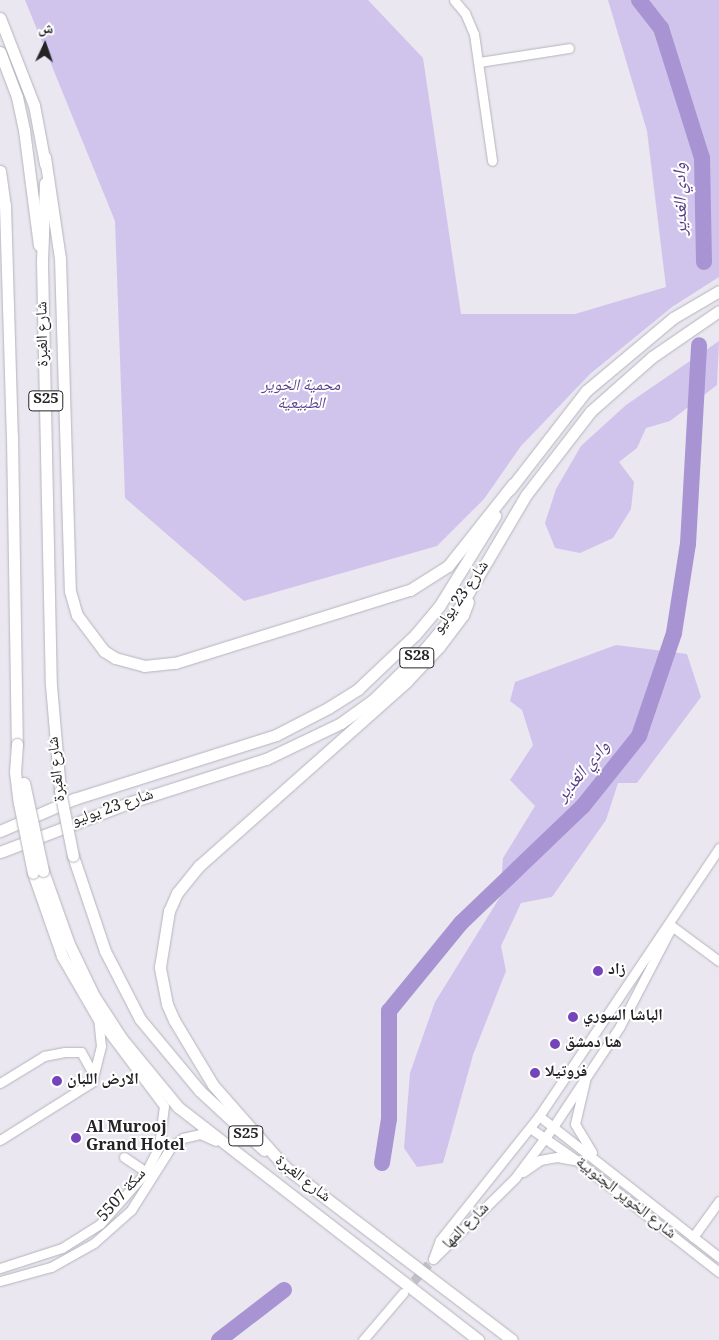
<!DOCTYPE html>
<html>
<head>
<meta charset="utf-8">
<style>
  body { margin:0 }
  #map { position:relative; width:719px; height:1340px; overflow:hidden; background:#eae7f0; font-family:Georgia,"Noto Naskh Arabic",serif }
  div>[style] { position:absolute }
  .green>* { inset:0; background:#d0c4ec }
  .river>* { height:16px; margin:-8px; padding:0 8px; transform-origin:8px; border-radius:8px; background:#a894d2 }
  .minor-tunnel>* { height:9px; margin-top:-4.5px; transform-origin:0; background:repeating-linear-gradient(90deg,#c2c0c8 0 9px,transparent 0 13.5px) }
  .roads { filter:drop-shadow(0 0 1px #b5b3bb) drop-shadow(0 0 1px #b5b3bb) }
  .minor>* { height:9px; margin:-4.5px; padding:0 4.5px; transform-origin:4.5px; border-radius:4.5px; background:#fff }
  .major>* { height:11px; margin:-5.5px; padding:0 5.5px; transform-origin:5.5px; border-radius:5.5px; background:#fff }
  .bridges { filter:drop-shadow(0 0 1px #b5b3bb) drop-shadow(0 0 1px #b5b3bb) }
  .major-bridge>* { height:11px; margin:-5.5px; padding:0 5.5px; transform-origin:5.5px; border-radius:5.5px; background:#fff }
  .dots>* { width:14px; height:14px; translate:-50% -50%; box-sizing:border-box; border:2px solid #fff; border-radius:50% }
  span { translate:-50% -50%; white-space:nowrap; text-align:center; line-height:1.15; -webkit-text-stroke:4px #fff; paint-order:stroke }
  .shield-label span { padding:1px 4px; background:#fff; border:1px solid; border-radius:4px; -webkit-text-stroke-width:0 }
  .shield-label { font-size:15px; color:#242326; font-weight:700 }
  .street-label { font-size:16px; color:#242326 }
  .park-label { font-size:16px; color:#5f428e; font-style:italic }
  .poi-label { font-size:16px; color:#242326; font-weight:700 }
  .left { translate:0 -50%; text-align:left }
  .water-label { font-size:18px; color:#593c87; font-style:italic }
  .north { position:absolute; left:20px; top:20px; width:50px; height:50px; -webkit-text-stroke:4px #fff; paint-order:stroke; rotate:3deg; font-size:14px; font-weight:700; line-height:20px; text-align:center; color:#242326 }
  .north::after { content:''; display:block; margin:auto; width:18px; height:22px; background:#242326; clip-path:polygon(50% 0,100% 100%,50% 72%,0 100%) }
</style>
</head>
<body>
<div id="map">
  <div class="green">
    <i style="clip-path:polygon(25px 0,368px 0,423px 58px,461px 314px,575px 314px,666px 287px,647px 131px,608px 0,719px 0,719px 277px,672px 307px,590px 374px,521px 446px,484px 499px,437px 546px,244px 601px,125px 498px,115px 221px)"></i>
    <i style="clip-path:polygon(719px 341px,717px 385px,670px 421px,646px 428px,637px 448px,619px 462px,634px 482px,631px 509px,613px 538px,580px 553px,555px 548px,545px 523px,556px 489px,581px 446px,626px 405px)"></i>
    <i style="clip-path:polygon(616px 645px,687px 654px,701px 697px,637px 783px,618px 783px,606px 820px,552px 897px,521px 903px,501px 946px,506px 971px,473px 1055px,443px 1163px,417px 1167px,404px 1148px,410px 1073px,435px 1002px,500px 897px,503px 858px,535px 806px,510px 780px,533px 745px,522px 710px,510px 701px,515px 682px)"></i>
  </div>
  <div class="river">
    <i style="left:639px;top:0;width:36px;rotate:52deg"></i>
    <i style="left:661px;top:28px;width:136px;rotate:72.5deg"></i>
    <i style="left:702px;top:158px;width:104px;rotate:88.9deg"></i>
    <i style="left:382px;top:1163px;width:45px;rotate:-81deg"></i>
    <i style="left:389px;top:1119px;width:108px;rotate:-90deg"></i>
    <i style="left:389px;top:1011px;width:114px;rotate:-50.7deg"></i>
    <i style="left:461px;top:923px;width:169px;rotate:-43.8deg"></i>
    <i style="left:583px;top:806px;width:90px;rotate:-51.3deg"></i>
    <i style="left:639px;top:736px;width:109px;rotate:-71.2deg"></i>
    <i style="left:674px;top:633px;width:90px;rotate:-81.1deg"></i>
    <i style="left:688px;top:544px;width:199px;rotate:-86.8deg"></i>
    <i style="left:219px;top:1340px;width:82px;rotate:-37.6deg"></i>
  </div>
  <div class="minor-tunnel">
    <i style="left:405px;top:1291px;width:43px;rotate:-48.8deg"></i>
  </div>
  <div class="roads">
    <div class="minor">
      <i style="left:454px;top:0;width:17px;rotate:50deg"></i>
      <i style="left:465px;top:13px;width:23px;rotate:67deg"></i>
      <i style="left:474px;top:34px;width:128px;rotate:81.9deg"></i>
      <i style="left:479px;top:62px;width:91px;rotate:-8.8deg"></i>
      <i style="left:669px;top:924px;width:62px;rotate:36.5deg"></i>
      <i style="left:585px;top:1081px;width:44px;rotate:103.1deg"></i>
      <i style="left:575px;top:1124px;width:33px;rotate:59deg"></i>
      <i style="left:0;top:1083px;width:52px;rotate:-31.5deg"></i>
      <i style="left:44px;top:1056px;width:21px;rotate:-11deg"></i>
      <i style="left:65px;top:1052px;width:16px"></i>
      <i style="left:81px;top:1052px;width:21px;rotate:61deg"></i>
      <i style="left:91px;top:1070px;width:10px;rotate:84deg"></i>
      <i style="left:539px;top:1116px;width:229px;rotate:38.1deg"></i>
      <i style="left:530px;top:1128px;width:56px;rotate:34.8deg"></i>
      <i style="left:576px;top:1160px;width:182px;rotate:38.1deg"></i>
      <i style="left:0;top:1140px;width:109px;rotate:-32.2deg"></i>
      <i style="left:92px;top:1082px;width:37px;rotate:-76deg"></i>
      <i style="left:101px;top:1046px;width:28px;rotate:-96deg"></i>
      <i style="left:124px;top:1157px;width:27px;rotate:34deg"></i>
      <i style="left:523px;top:1172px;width:21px;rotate:-35deg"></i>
      <i style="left:540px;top:1160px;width:17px;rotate:-10deg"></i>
      <i style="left:557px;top:1157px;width:17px;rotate:10deg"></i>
      <i style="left:693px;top:1237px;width:44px;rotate:-54.2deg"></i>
      <i style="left:433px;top:1259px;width:20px;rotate:-70deg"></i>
      <i style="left:440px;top:1240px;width:159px;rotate:-51.4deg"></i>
      <i style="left:539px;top:1116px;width:323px;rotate:-56.1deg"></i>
      <i style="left:433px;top:1259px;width:115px;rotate:-44.6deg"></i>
      <i style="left:515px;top:1178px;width:64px;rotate:-53.3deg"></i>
      <i style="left:553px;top:1127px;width:121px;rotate:-56.4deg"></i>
      <i style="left:620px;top:1026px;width:108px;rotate:-62.5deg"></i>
      <i style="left:670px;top:930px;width:6px;rotate:-99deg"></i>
      <i style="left:0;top:1268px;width:65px;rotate:-17.9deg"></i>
      <i style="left:62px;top:1248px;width:45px;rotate:-32.3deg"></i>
      <i style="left:100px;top:1224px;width:69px;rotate:-48.5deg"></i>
      <i style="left:146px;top:1172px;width:29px;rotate:-63deg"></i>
      <i style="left:159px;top:1146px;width:40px;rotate:-82.9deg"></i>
      <i style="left:164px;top:1106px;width:110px;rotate:-126.9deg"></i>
      <i style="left:0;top:1281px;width:53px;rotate:-15.4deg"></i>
      <i style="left:51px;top:1267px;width:49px;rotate:-29.2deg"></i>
      <i style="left:94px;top:1243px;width:50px;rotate:-41.7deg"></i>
      <i style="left:131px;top:1210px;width:75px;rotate:-57.6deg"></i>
      <i style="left:171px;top:1147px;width:15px;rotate:-37deg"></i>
      <i style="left:183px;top:1138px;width:17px;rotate:-13deg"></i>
      <i style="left:200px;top:1134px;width:17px;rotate:24deg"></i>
      <i style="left:363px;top:1340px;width:62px;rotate:-49.6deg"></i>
    </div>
    <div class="major">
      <i style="left:0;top:18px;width:93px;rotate:68.7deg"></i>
      <i style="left:34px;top:105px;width:60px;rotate:79.4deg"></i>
      <i style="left:0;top:52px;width:48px;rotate:69.3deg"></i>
      <i style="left:17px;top:97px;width:34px;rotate:78deg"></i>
      <i style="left:24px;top:130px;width:116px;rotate:82.6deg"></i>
      <i style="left:45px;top:157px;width:102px;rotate:81.6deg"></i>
      <i style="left:60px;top:258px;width:333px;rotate:88.3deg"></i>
      <i style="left:70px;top:591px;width:25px;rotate:74deg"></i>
      <i style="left:77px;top:615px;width:45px;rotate:53.1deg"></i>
      <i style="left:104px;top:651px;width:13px;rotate:32deg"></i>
      <i style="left:115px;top:658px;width:30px;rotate:15deg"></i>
      <i style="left:144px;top:666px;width:31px;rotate:-6deg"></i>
      <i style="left:175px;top:663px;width:246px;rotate:-17.3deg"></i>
      <i style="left:410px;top:590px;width:45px;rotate:-32.3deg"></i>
      <i style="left:448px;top:566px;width:105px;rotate:-51.6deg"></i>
      <i style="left:0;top:171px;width:34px;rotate:82deg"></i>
      <i style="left:5px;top:205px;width:231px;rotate:88.3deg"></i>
      <i style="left:12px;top:436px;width:308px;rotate:89.1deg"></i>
      <i style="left:45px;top:183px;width:79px;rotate:92.2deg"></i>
      <i style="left:42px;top:262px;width:423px;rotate:88.8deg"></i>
      <i style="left:51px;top:685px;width:106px;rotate:85.1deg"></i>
      <i style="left:510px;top:489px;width:124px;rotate:-52.2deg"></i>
      <i style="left:586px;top:391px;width:114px;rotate:-40deg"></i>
      <i style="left:673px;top:318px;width:53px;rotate:-30.4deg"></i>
      <i style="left:0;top:831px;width:81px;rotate:-23.4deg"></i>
      <i style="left:74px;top:799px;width:212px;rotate:-17.6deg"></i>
      <i style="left:276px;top:735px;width:59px;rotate:-27.4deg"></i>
      <i style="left:328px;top:708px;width:36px;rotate:-32deg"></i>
      <i style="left:358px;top:689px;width:79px;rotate:-43.5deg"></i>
      <i style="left:415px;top:635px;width:39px;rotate:-50deg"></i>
      <i style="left:440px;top:605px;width:105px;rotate:-58.3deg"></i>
      <i style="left:0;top:852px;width:140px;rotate:-20.9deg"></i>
      <i style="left:131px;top:802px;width:142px;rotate:-17.7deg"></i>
      <i style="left:266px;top:759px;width:83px;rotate:-25.6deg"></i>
      <i style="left:341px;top:723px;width:41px;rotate:-36deg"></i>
      <i style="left:374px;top:699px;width:69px;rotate:-44.4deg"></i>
      <i style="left:423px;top:651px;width:57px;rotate:-49.9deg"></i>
      <i style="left:460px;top:607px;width:130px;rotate:-59.5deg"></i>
      <i style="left:526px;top:495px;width:106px;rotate:-52.3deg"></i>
      <i style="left:591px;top:411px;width:81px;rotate:-41.5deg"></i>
      <i style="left:652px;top:357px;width:81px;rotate:-34.5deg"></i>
      <i style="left:73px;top:856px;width:100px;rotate:71.4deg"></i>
      <i style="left:105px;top:951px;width:76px;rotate:62.8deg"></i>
      <i style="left:140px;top:1019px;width:94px;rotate:50.2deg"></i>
      <i style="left:200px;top:1091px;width:87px;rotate:42.7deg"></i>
      <i style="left:43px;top:871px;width:77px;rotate:70.4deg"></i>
      <i style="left:69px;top:944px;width:58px;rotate:64.3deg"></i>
      <i style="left:94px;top:996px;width:51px;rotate:56.9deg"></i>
      <i style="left:122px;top:1039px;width:88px;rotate:50.5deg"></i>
      <i style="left:178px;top:1107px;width:380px;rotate:37.8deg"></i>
      <i style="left:33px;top:873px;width:88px;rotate:70.7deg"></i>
      <i style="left:62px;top:956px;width:72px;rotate:59.9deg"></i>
      <i style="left:281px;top:1164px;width:290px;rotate:37.3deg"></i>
      <i style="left:285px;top:1167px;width:109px;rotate:-131.3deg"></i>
      <i style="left:213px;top:1085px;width:76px;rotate:-121deg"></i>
      <i style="left:174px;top:1020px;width:17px;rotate:-114deg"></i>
      <i style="left:167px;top:1004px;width:38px;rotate:-101deg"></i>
      <i style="left:160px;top:967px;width:57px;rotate:-80.9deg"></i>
      <i style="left:169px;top:911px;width:20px;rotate:-66deg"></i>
      <i style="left:177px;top:893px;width:35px;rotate:-51deg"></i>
      <i style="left:199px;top:866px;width:277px;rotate:-41.6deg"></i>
      <i style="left:406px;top:682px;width:48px;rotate:-46.7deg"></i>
      <i style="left:439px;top:647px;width:40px;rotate:-53deg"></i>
      <i style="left:463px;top:615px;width:14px;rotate:-69deg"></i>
    </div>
  </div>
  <div class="bridges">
    <div class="major-bridge">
      <i style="left:17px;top:744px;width:28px;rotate:94deg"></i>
      <i style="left:15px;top:772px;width:31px;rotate:83deg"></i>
      <i style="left:19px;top:803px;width:71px;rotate:78.7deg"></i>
      <i style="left:24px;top:783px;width:90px;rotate:77.8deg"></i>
      <i style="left:60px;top:791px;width:66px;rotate:78.7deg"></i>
    </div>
  </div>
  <div class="dots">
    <i style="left:598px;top:971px;background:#7544bb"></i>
    <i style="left:573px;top:1017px;background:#7544bb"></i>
    <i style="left:555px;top:1044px;background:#7544bb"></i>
    <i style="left:535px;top:1073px;background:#7544bb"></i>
    <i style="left:57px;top:1081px;background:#7544bb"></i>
    <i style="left:76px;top:1138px;background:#7544bb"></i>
  </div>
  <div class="shield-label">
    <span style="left:46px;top:401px">S25</span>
    <span style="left:417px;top:658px">S28</span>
    <span style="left:246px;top:1136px">S25</span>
  </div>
  <div class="street-label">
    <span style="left:44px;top:334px;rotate:-91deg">شارع الغبرة</span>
    <span style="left:462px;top:598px;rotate:-55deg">شارع 23 يوليو</span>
    <span style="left:58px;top:769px;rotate:-96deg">شارع الغبرة</span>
    <span style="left:113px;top:809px;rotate:-19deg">شارع 23 يوليو</span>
    <span style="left:302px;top:1180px;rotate:38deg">شارع الغبرة</span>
    <span style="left:123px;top:1196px;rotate:-49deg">سكة 5507</span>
    <span style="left:625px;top:1199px;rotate:38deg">شارع الخوير الجنوبية</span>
    <span style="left:467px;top:1227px;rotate:-45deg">شارع المها</span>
  </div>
  <div class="park-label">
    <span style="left:301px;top:396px">محمية الخوير<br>الطبيعية</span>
  </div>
  <div class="poi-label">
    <span class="left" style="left:608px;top:971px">زاد</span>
    <span class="left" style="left:583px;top:1017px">الباشا السوري</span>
    <span class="left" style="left:565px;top:1044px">هنا دمشق</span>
    <span class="left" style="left:545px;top:1073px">فروتيلا</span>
    <span class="left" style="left:67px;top:1081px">الارض اللبان</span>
    <span class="left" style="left:86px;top:1138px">Al Murooj<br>Grand Hotel</span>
  </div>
  <div class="water-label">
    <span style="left:682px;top:199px;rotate:-91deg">وادي الغدير</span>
    <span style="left:584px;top:772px;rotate:-50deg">وادي الغدير</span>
  </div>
  <div class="north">ش</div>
</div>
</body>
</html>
